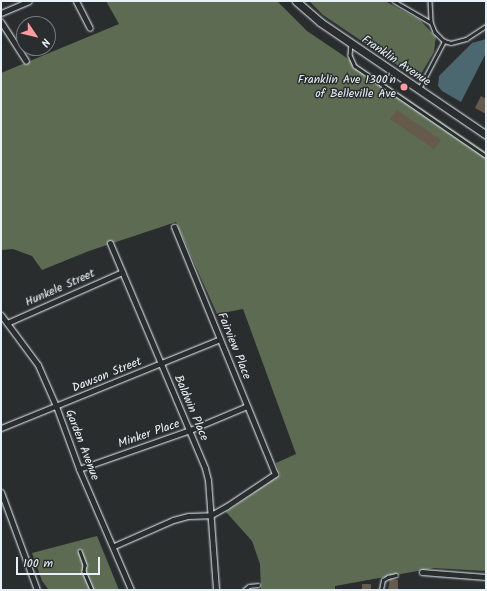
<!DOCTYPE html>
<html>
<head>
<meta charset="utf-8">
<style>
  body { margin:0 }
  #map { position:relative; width:487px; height:591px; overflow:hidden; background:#2a2d2e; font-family:Kalam,sans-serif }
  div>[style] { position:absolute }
  .green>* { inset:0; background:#5d6b53 }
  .water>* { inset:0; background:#4b676f }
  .building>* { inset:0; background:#665a4d }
  .roads { filter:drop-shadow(0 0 1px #e8f1f8) drop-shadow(0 0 1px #e8f1f8) }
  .lane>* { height:2.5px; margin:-1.25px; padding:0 1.25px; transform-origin:1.25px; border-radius:1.25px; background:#2a2d2e }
  .street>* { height:5px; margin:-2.5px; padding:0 2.5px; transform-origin:2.5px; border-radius:2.5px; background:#2a2d2e }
  .secondary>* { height:7px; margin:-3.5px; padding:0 3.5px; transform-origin:3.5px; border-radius:3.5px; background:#2a2d2e }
  .dots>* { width:11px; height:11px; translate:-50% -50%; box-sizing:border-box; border:2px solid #2a2d2e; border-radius:50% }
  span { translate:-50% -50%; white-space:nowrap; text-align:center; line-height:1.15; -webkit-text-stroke:3px #2a2d2e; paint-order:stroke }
  .street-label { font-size:12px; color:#e8f1f8 }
  .poi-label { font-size:12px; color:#e8f1f8 }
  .right { translate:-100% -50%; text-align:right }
  .frame { position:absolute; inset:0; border:2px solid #e8f1f8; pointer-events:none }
  .north { position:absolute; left:16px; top:16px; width:40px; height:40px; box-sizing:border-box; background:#2a2d2e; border:1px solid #767b7f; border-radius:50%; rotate:125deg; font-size:11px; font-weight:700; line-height:16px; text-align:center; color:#e8f1f8 }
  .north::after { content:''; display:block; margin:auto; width:14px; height:18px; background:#ff9aa2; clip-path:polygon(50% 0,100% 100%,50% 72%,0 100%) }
  .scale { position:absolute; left:16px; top:557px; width:84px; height:18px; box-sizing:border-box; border:2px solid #e8f1f8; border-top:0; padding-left:5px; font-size:12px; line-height:14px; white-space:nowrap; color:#e8f1f8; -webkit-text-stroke:3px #2a2d2e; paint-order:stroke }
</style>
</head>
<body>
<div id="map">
  <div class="green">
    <i style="clip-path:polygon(106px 1px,277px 1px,307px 31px,486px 152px,486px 571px,434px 568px,335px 586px,335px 590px,261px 590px,260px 564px,252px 541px,226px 512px,280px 475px,276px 463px,296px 454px,243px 309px,217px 314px,176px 222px,89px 251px,42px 270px,32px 256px,13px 249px,1px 250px,1px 73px,119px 24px)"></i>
    <i style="clip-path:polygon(309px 1px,385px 1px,420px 20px,436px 37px,434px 52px,418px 79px,323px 15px)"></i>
    <i style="clip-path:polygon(97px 536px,119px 590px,48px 589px,42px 581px,32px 553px)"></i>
  </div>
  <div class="water">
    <i style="clip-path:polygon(486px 39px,486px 53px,461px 102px,442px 91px,438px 86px,439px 76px,472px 43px)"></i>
  </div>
  <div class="building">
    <i style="clip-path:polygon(481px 96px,486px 99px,486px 114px,475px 108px)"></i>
    <i style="clip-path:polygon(397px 110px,441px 140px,434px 149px,390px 119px)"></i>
    <i style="clip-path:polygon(390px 579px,398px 580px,398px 590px,388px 590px)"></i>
    <i style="clip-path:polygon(362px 584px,371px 584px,371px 590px,362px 590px)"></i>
  </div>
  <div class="roads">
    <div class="lane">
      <i style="left:394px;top:1px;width:42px;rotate:30.3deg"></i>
      <i style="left:430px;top:1px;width:21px;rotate:87deg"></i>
      <i style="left:431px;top:22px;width:11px;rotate:68deg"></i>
      <i style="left:435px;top:32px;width:13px;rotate:45deg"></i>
      <i style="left:444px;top:41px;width:7px;rotate:16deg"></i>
      <i style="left:451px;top:43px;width:16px;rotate:-15deg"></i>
      <i style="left:466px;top:39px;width:24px;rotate:-33deg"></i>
      <i style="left:351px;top:44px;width:11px;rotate:95deg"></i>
      <i style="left:350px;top:55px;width:12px;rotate:66deg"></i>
      <i style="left:355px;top:66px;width:159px;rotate:34.5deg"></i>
      <i style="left:420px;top:87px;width:52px;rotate:-62.4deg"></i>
      <i style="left:80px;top:551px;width:15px;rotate:70deg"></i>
      <i style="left:85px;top:565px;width:6px;rotate:99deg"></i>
      <i style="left:84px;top:571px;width:21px;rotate:67deg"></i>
      <i style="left:244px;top:590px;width:6px;rotate:-39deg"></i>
      <i style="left:249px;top:586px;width:9px;rotate:-6deg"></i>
      <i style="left:381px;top:590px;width:10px;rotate:-79deg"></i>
      <i style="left:383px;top:580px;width:6px;rotate:-31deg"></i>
      <i style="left:388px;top:577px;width:8px;rotate:-14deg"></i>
    </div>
    <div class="street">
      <i style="left:76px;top:1px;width:30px;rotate:63deg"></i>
      <i style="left:1px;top:13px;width:30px;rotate:-23deg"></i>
      <i style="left:1px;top:22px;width:46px;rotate:57.3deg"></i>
      <i style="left:110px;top:243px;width:244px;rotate:67.1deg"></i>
      <i style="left:205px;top:468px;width:12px;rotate:76deg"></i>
      <i style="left:208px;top:480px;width:110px;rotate:85.8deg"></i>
      <i style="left:1px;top:315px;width:62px;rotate:53.5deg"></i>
      <i style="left:38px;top:365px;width:45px;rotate:66.3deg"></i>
      <i style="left:56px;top:406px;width:67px;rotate:69.9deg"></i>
      <i style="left:79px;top:469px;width:132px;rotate:66.7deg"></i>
      <i style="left:7px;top:323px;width:126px;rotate:-23.9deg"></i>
      <i style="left:1px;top:428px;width:236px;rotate:-22.1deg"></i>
      <i style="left:79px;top:469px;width:118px;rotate:-19.4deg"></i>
      <i style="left:190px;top:430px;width:62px;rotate:-22.8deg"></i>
      <i style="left:1px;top:492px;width:104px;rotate:69.8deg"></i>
      <i style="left:114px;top:546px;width:64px;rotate:-23.8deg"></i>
      <i style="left:173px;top:520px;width:16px;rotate:-15deg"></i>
      <i style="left:188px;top:516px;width:23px;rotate:-2deg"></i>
      <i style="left:211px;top:515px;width:18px;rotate:-29deg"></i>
      <i style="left:227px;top:506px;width:58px;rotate:-33.7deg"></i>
      <i style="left:275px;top:474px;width:267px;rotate:-112.2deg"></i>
      <i style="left:422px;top:572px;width:64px;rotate:4.5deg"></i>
    </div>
    <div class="secondary">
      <i style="left:296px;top:1px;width:32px;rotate:41deg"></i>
      <i style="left:320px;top:22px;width:201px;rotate:34.2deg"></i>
    </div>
  </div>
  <div class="dots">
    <i style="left:404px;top:87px;background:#ff9aa2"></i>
  </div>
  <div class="street-label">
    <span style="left:396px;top:61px;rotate:34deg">Franklin Avenue</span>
    <span style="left:60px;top:288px;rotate:-24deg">Hunkele Street</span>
    <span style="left:234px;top:346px;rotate:68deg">Fairview Place</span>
    <span style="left:107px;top:375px;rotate:-22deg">Dawson Street</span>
    <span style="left:191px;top:408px;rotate:67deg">Baldwin Place</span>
    <span style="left:149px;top:434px;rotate:-19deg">Minker Place</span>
    <span style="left:82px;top:445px;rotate:69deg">Garden Avenue</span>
  </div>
  <div class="poi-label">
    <span class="right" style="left:396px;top:87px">Franklin Ave 1300'n<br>of Belleville Ave</span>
  </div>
  <div class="frame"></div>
  <div class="north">N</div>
  <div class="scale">100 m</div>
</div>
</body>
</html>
